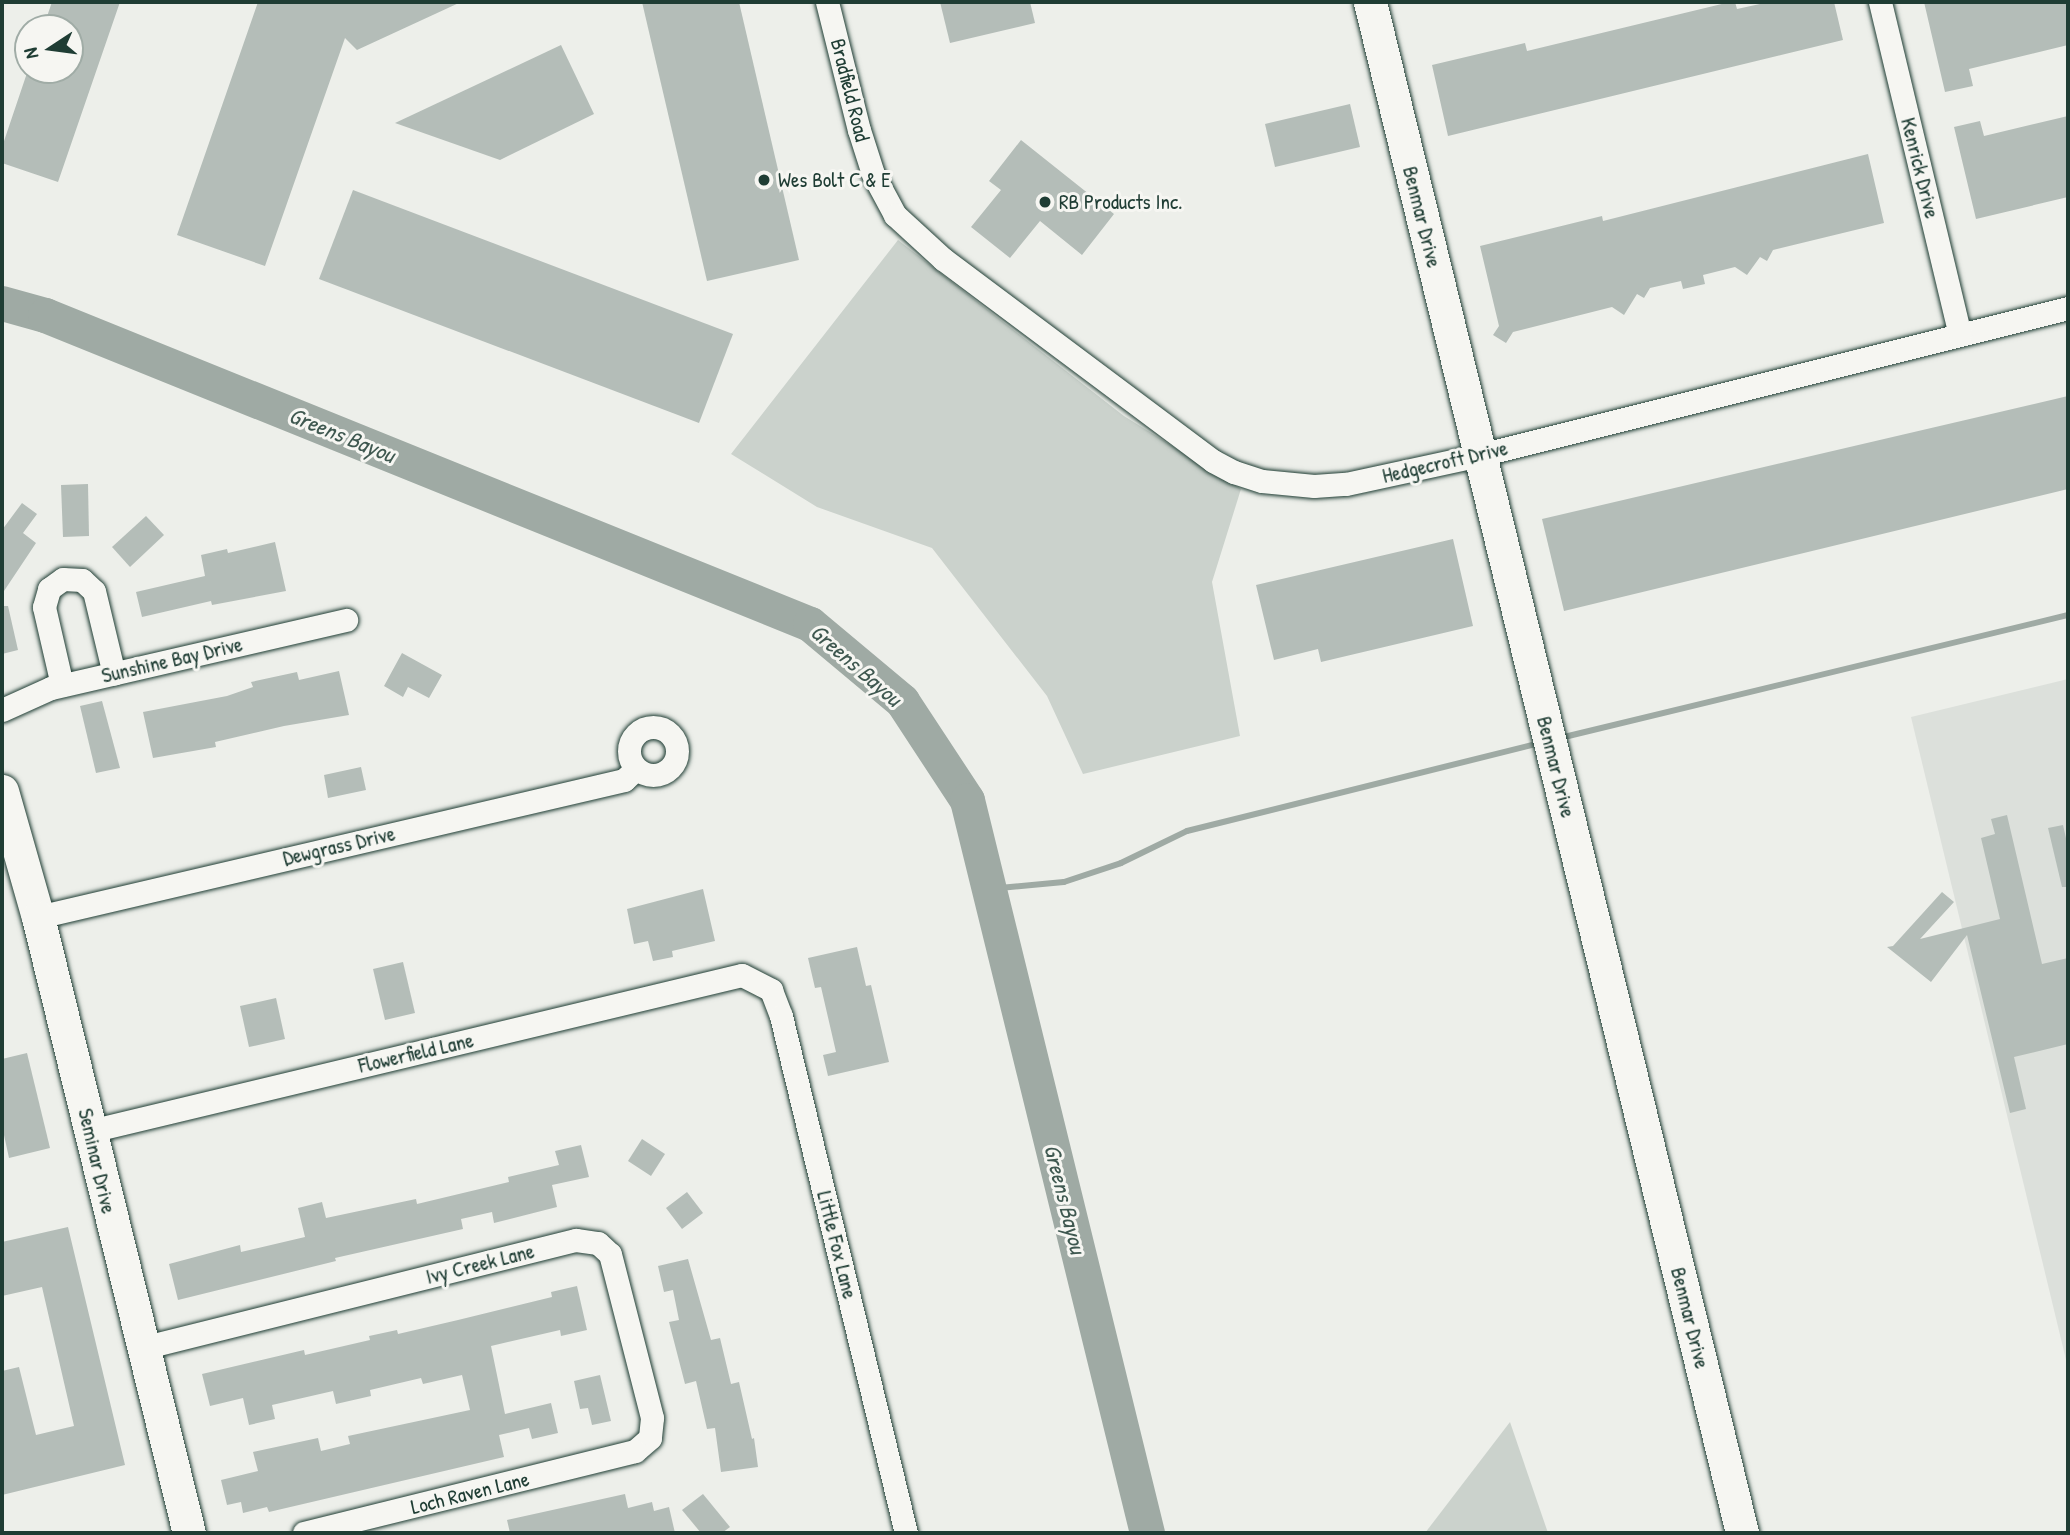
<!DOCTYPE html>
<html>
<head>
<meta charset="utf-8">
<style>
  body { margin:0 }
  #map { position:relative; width:2070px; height:1535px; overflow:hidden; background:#edefea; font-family:"Patrick Hand",sans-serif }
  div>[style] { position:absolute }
  .built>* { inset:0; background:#dce0db }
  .green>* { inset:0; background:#cbd2cc }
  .stream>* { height:6px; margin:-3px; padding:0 3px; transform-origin:3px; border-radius:3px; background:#9faaa4 }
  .river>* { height:35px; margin:-17.5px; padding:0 17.5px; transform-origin:17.5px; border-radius:17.5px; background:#9faaa4 }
  .building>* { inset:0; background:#b4bdb8 }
  .roads { filter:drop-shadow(0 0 2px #1f3d34) drop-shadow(0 0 2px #1f3d34) }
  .street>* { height:23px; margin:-11.5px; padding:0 11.5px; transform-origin:11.5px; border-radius:11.5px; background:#f6f6f2 }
  .street>.ring { margin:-11.5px; padding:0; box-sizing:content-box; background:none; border:23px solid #f6f6f2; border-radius:50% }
  .secondary>* { height:33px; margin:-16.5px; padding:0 16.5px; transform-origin:16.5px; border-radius:16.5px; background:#f6f6f2 }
  .dots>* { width:19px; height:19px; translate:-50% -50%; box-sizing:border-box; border:4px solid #f6f6f2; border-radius:50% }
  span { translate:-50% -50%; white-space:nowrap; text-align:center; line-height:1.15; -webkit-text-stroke:6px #f6f6f2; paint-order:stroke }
  .street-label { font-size:21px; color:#1f3d34 }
  .poi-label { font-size:21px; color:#1f3d34 }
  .left { translate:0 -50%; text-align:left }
  .water-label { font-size:23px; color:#3f5850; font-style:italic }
  .frame { position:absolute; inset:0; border:4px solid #1f3d34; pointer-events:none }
  .north { position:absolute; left:14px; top:14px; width:70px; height:70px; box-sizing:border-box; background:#f6f6f2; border:2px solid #a0aca6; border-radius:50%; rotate:257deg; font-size:19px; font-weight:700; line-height:28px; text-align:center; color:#1f3d34 }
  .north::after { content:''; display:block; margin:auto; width:24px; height:32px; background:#1f3d34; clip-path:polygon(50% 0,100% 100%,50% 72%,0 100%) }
</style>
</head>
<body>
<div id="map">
  <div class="built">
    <i style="clip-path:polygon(2068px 679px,2068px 1368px,1911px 717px)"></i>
  </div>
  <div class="green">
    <i style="clip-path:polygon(898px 240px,1124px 416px,1241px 489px,1212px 582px,1240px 736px,1083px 774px,1047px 696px,932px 548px,817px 507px,731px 454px)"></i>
    <i style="clip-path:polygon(1510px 1422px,1548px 1533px,1425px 1533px)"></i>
  </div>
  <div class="stream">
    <i style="left:1560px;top:738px;width:523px;rotate:-13.61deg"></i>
    <i style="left:989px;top:889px;width:75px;rotate:-5.3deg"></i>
    <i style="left:1064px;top:882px;width:60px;rotate:-18.4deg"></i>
    <i style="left:1121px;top:863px;width:73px;rotate:-25.9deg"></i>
    <i style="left:1187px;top:831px;width:363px;rotate:-14deg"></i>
  </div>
  <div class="river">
    <i style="left:2px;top:303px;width:45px;rotate:15.6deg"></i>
    <i style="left:45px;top:315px;width:825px;rotate:21.99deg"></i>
    <i style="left:810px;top:624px;width:120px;rotate:39.9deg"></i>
    <i style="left:902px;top:701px;width:118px;rotate:56.7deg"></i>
    <i style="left:967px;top:800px;width:755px;rotate:76.2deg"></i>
  </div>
  <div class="building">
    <i style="clip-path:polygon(52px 2px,120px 2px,58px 182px,2px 163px,2px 147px,28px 70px,70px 70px,70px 28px,43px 28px)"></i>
    <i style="clip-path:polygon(258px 2px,461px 2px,357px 50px,345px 38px,265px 266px,177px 235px)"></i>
    <i style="clip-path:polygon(642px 2px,739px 2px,799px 260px,707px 281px)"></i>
    <i style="clip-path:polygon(940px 2px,1030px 2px,1035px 23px,950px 43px)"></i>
    <i style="clip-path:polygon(1730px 2px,1735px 2px,1737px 9px,1769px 2px,1834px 2px,1843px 40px,1448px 136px,1432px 65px,1525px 43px,1527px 51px)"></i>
    <i style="clip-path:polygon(1924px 2px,2068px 2px,2068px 45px,1969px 69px,1973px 86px,1945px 92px)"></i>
    <i style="clip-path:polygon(561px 45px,594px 114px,500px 160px,395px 123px)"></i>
    <i style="clip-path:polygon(1350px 104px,1360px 147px,1275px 167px,1265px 124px)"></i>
    <i style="clip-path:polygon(2068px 116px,2068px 197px,1976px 219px,1954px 127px,1980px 121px,1984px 136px)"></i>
    <i style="clip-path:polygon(1021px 140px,1114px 214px,1082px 255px,1040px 221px,1010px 258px,971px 227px,1001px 190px,989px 181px)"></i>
    <i style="clip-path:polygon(1868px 154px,1884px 223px,1773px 250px,1767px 261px,1760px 257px,1747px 275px,1735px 267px,1703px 275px,1705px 284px,1683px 289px,1681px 281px,1650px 288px,1644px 298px,1637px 294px,1624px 315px,1612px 307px,1513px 332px,1506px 343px,1493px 335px,1499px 326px,1480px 246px,1602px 216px,1603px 221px)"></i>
    <i style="clip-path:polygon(353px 190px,733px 334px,699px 423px,319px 279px)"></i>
    <i style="clip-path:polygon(2068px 396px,2068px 489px,1564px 611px,1542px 519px)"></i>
    <i style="clip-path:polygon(88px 484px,89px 536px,63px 537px,61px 485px)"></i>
    <i style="clip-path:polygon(22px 503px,37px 514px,23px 533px,36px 543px,2px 594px,2px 530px)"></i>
    <i style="clip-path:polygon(146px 516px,164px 535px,130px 567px,112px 547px)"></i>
    <i style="clip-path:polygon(1453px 539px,1473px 626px,1321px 662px,1318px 649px,1274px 660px,1256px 585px)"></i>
    <i style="clip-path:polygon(275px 542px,286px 591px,212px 605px,211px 601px,142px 617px,136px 592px,205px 576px,201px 555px,227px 549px,228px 553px)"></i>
    <i style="clip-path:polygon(2px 606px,8px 606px,18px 650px,2px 654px)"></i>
    <i style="clip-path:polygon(402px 653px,442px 675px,429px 698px,408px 687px,403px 697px,384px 686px)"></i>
    <i style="clip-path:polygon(339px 671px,349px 715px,284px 726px,215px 742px,216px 747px,153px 758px,143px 712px,227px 696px,253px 687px,251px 682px,297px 672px,299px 680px)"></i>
    <i style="clip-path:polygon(102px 701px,120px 768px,96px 773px,80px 706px)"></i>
    <i style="clip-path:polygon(361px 767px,366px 790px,328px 798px,324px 775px)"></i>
    <i style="clip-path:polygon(2007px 815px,2042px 964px,2068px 958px,2068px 1044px,2014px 1057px,2026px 1109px,2010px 1113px,1967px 935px,1931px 982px,1887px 947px,1893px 946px,1942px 892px,1954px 902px,1920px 939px,2000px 919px,1981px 838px,1995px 834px,1991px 819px)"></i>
    <i style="clip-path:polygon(2063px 825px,2068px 847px,2068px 887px,2062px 887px,2048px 828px)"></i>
    <i style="clip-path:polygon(703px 889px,715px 941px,672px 951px,673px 957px,653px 961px,648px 941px,634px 944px,627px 909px)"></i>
    <i style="clip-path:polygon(857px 947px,866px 986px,871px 985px,889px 1062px,828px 1076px,823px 1055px,836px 1052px,821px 987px,815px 988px,808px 958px)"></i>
    <i style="clip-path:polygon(403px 962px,415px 1013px,385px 1020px,373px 969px)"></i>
    <i style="clip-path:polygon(276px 998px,285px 1039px,249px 1047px,240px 1006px)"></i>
    <i style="clip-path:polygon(27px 1053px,50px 1148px,9px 1158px,2px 1126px,2px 1059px)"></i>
    <i style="clip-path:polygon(642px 1139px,665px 1154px,651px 1176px,628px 1161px)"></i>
    <i style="clip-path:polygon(581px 1145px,589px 1177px,552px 1185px,557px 1207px,494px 1223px,492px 1212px,461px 1219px,463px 1229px,335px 1258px,336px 1261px,178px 1300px,169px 1264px,240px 1245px,241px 1252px,305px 1237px,298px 1208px,322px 1202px,326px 1218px,416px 1199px,417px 1204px,509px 1182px,508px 1177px,559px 1165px,555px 1151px)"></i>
    <i style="clip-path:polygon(687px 1192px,703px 1213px,682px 1229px,666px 1208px)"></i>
    <i style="clip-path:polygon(68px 1227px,125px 1465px,2px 1495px,2px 1371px,19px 1367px,36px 1435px,74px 1426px,42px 1287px,2px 1296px,2px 1242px)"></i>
    <i style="clip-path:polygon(688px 1259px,711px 1340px,720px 1338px,731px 1384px,739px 1382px,752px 1439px,754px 1438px,758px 1467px,721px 1472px,715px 1428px,707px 1429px,696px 1381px,685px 1384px,669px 1322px,679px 1320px,673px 1290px,664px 1292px,658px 1266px)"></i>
    <i style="clip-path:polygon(577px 1286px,587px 1330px,561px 1336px,560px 1330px,491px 1346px,505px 1414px,551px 1403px,558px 1433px,532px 1439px,529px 1428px,499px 1435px,504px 1457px,269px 1512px,267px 1507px,243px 1513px,241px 1502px,227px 1505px,221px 1480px,258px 1471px,253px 1452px,318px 1438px,321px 1451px,350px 1444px,348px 1436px,470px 1410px,462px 1375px,423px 1384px,421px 1378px,370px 1390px,371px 1396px,336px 1404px,333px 1391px,272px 1405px,275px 1419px,249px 1425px,243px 1398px,210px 1406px,202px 1374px,304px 1350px,305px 1355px,370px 1340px,369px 1336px,397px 1330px,398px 1334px,458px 1320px,552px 1297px,551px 1292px)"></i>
    <i style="clip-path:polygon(600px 1375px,611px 1421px,592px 1425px,588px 1408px,580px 1409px,574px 1381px)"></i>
    <i style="clip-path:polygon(625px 1494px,628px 1508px,652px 1502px,654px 1511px,669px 1507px,675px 1533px,510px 1533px,507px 1520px)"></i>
    <i style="clip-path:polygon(703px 1494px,730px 1527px,722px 1533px,701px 1533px,682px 1510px)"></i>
  </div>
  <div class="roads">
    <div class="street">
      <i style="left:827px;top:2px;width:132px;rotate:76deg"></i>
      <i style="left:859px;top:130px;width:46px;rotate:72.3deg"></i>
      <i style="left:873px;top:174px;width:47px;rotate:61.8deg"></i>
      <i style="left:895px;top:215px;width:65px;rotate:42.5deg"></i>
      <i style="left:943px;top:259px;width:337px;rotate:36.8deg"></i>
      <i style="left:1213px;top:461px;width:24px;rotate:28deg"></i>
      <i style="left:1234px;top:472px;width:29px;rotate:18deg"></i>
      <i style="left:1262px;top:481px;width:52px;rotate:5.5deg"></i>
      <i style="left:1314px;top:486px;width:32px;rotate:-4deg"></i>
      <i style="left:1346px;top:484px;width:137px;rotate:-12.2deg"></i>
      <i style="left:1480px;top:455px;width:606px;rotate:-14.04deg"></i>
      <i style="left:1880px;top:2px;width:342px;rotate:76.5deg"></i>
      <i style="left:62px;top:685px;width:80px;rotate:-103deg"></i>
      <i style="left:44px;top:607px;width:19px;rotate:-74deg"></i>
      <i style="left:49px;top:589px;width:17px;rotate:-36deg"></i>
      <i style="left:63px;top:579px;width:19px;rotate:3deg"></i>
      <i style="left:82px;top:580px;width:16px;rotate:43deg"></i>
      <i style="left:94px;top:591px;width:85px;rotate:76.5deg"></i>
      <i style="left:2px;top:710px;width:54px;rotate:-24.2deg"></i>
      <i style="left:51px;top:688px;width:303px;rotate:-13deg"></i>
      <i class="ring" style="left:629px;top:727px;width:25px;height:25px"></i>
      <i style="left:38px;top:917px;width:602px;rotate:-13.16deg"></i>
      <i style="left:624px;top:780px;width:16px;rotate:-43deg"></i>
      <i style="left:90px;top:1131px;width:670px;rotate:-13.46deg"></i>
      <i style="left:742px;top:975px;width:33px;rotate:27deg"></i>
      <i style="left:771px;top:990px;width:28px;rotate:69deg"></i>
      <i style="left:781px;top:1016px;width:532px;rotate:76.41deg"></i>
      <i style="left:142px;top:1348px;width:447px;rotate:-14deg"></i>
      <i style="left:576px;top:1240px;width:22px;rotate:8deg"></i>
      <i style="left:598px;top:1243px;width:16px;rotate:43deg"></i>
      <i style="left:610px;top:1254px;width:169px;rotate:75.6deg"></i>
      <i style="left:652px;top:1418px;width:20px;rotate:96deg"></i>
      <i style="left:650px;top:1438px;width:20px;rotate:139deg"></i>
      <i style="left:635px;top:1451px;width:341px;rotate:166.1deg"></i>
    </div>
    <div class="secondary">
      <i style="left:1370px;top:2px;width:1576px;rotate:76.34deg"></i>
      <i style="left:2px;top:791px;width:131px;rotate:74.1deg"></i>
      <i style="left:38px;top:917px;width:634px;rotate:76.23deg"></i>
    </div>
  </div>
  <div class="dots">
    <i style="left:764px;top:180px;background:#1f3d34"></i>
    <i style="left:1045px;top:202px;background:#1f3d34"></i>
  </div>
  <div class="street-label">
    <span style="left:850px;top:90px;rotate:76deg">Bradfield Road</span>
    <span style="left:1920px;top:168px;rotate:76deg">Kenrick Drive</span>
    <span style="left:1422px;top:217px;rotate:76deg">Benmar Drive</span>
    <span style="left:1445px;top:462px;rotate:-13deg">Hedgecroft Drive</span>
    <span style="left:172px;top:660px;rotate:-13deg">Sunshine Bay Drive</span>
    <span style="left:1556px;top:767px;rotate:76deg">Benmar Drive</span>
    <span style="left:339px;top:846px;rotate:-13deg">Dewgrass Drive</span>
    <span style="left:416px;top:1053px;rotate:-13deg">Flowerfield Lane</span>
    <span style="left:97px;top:1161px;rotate:77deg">Seminar Drive</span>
    <span style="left:837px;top:1245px;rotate:76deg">Little Fox Lane</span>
    <span style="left:480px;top:1264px;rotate:-14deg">Ivy Creek Lane</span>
    <span style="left:1690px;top:1318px;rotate:76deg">Benmar Drive</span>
    <span style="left:470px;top:1493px;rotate:-14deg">Loch Raven Lane</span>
  </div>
  <div class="poi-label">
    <span class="left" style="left:778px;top:180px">Wes Bolt C &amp; E</span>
    <span class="left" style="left:1059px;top:202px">RB Products Inc.</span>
  </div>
  <div class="water-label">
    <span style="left:342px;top:435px;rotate:22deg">Greens Bayou</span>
    <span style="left:856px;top:665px;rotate:41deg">Greens Bayou</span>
    <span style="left:1065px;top:1199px;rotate:76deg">Greens Bayou</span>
  </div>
  <div class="frame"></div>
  <div class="north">N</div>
</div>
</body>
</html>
